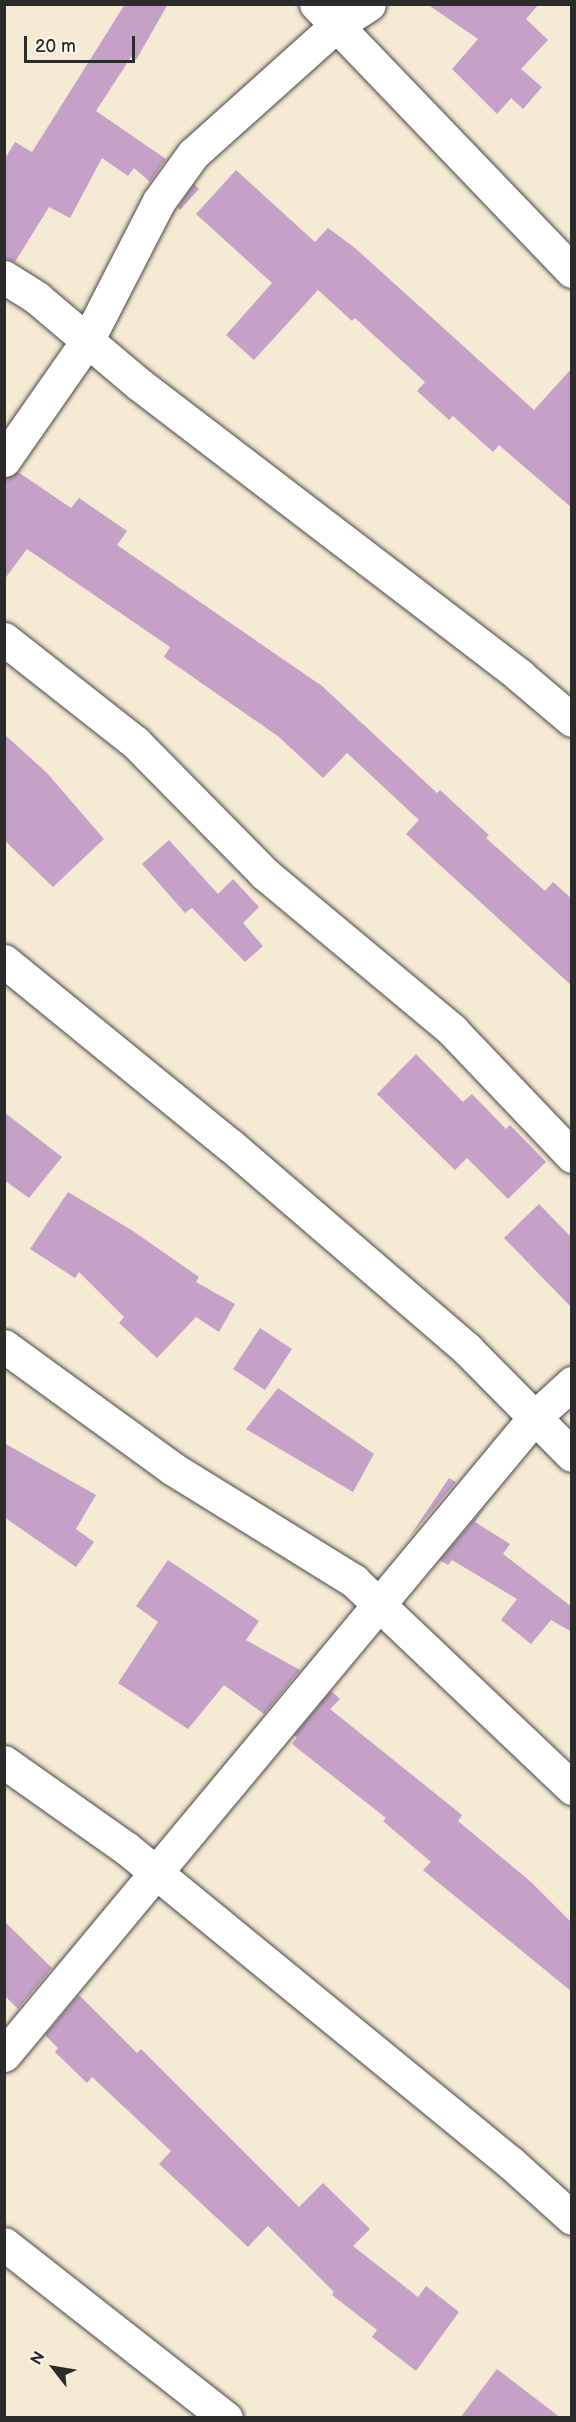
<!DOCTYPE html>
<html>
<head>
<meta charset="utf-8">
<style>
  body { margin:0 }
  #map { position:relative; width:576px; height:2422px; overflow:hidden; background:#f5ead4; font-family:"Balsamiq Sans",sans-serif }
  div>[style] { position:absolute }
  .building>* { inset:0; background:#c5a1c7 }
  .roads { filter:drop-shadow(0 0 2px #494844) drop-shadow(0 0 2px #494844) }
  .street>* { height:33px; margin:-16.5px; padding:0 16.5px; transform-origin:16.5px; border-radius:16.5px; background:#fff }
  span { translate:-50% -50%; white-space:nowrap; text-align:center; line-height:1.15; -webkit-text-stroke:4.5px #fbf7ec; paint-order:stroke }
  .frame { position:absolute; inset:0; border:6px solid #2b2b2b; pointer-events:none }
  .north { position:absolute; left:24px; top:2338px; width:60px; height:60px; -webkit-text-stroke:4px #fbf7ec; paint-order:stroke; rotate:301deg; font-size:16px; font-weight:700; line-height:24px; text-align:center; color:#2b2b2b }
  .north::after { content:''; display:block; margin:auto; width:21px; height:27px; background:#2b2b2b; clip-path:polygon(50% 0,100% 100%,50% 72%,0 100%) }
  .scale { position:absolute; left:24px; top:36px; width:111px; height:27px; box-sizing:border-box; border:3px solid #2b2b2b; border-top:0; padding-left:8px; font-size:18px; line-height:21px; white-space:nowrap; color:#2b2b2b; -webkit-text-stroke:4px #fbf7ec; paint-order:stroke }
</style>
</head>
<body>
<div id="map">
  <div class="building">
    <i style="clip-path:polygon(125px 4px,168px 4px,136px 60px,131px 57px,96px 111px,166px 159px,150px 182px,134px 168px,128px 176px,102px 158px,70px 218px,49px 207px,15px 262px,4px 258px,4px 160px,15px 142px,32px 152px)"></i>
    <i style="clip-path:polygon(427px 4px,539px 4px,526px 19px,548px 40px,521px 69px,542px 87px,523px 109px,511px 98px,497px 114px,452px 69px,478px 39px)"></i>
    <i style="clip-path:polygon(236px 170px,315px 242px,328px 228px,355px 248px,534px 410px,572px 368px,572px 508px,499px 445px,493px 452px,453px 416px,449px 420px,417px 391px,425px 382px,355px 318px,352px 321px,318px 290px,254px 360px,226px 335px,272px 283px,196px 214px)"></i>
    <i style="clip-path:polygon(194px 184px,199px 189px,180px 210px,178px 207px)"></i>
    <i style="clip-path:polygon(18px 472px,71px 508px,79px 498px,127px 531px,117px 545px,322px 686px,437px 793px,440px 790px,489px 835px,486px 838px,545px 891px,553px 882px,572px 899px,572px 986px,406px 834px,419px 820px,347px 753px,323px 778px,279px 737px,164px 657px,170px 647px,27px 549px,4px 580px,4px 478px)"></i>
    <i style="clip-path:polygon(4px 734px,47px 773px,104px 839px,53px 887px,4px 840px)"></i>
    <i style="clip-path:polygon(169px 840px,218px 894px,233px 879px,259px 907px,243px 923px,263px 946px,245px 962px,192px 908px,185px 913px,142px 864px)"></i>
    <i style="clip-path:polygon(416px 1054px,463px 1102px,472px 1094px,506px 1129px,510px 1125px,546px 1162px,508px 1199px,467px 1158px,455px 1170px,377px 1094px)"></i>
    <i style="clip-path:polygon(4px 1112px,62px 1157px,29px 1198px,4px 1180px)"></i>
    <i style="clip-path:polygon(68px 1192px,133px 1231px,199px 1277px,196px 1282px,235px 1304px,219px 1332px,196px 1317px,157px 1358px,119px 1323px,124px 1317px,79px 1272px,75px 1278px,30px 1249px)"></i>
    <i style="clip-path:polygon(539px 1204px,572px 1238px,572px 1308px,504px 1238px)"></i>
    <i style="clip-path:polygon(260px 1328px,292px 1349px,265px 1390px,233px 1369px)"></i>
    <i style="clip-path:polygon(278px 1388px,374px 1454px,353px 1492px,246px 1429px)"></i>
    <i style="clip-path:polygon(4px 1443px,96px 1495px,76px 1529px,94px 1542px,76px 1567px,4px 1517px)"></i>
    <i style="clip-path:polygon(449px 1478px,456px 1482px,408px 1539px)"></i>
    <i style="clip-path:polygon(485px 1507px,475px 1522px,510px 1544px,503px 1554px,572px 1607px,572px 1632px,551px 1620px,531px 1644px,501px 1620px,517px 1599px,452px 1560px,448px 1565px,440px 1560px)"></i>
    <i style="clip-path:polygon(168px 1560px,259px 1621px,246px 1640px,300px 1670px,264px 1714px,224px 1685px,188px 1729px,118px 1683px,158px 1622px,136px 1606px)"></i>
    <i style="clip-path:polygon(331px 1691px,340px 1699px,330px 1709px,462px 1815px,458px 1821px,531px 1882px,572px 1923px,572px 1992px,423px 1870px,431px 1862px,383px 1821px,386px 1818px,292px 1744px,297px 1737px,294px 1735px)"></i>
    <i style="clip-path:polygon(4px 1921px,52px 1968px,18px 2009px,4px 1995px)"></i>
    <i style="clip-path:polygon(79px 1995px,137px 2053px,141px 2049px,299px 2207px,323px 2183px,370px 2229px,353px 2246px,418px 2297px,426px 2286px,459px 2312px,416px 2371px,372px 2337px,377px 2330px,332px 2295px,334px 2292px,268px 2226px,248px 2247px,159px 2164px,171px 2151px,92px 2077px,87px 2083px,55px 2052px,58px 2048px,45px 2035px)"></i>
    <i style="clip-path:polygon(497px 2369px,561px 2418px,460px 2418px)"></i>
  </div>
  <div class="roads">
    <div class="street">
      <i style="left:316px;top:4px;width:370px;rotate:46.2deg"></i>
      <i style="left:4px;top:277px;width:39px;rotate:32deg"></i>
      <i style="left:37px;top:298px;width:135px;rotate:40.2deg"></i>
      <i style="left:140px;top:385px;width:479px;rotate:37.4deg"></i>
      <i style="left:520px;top:676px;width:68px;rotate:40.2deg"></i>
      <i style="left:4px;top:460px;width:145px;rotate:-55.1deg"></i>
      <i style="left:87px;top:341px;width:157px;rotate:-62.8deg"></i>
      <i style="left:159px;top:201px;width:58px;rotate:-54.1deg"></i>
      <i style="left:193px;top:154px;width:193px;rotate:-41.9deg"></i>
      <i style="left:337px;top:25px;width:38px;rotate:-33deg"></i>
      <i style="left:4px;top:639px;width:167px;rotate:38.2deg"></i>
      <i style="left:135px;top:742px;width:185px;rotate:45.4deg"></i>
      <i style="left:265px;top:874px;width:244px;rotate:39.8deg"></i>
      <i style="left:452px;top:1030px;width:174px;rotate:46.4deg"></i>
      <i style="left:4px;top:961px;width:291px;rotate:39.2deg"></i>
      <i style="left:230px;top:1145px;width:313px;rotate:40.7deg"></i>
      <i style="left:467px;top:1349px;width:149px;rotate:45.3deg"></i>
      <i style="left:4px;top:1346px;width:209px;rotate:36deg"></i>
      <i style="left:173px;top:1469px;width:213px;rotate:31.7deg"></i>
      <i style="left:354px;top:1581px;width:301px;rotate:43.5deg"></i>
      <i style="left:4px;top:1762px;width:149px;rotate:35.2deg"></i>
      <i style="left:126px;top:1848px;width:497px;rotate:39.3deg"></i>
      <i style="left:511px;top:2163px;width:82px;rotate:42deg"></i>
      <i style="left:4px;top:2055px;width:829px;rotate:-50.24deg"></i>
      <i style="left:534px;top:1418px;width:52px;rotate:-42.6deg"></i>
      <i style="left:4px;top:2244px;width:282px;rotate:38.1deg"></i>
    </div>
  </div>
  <div class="frame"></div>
  <div class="north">N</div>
  <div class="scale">20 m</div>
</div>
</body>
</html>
